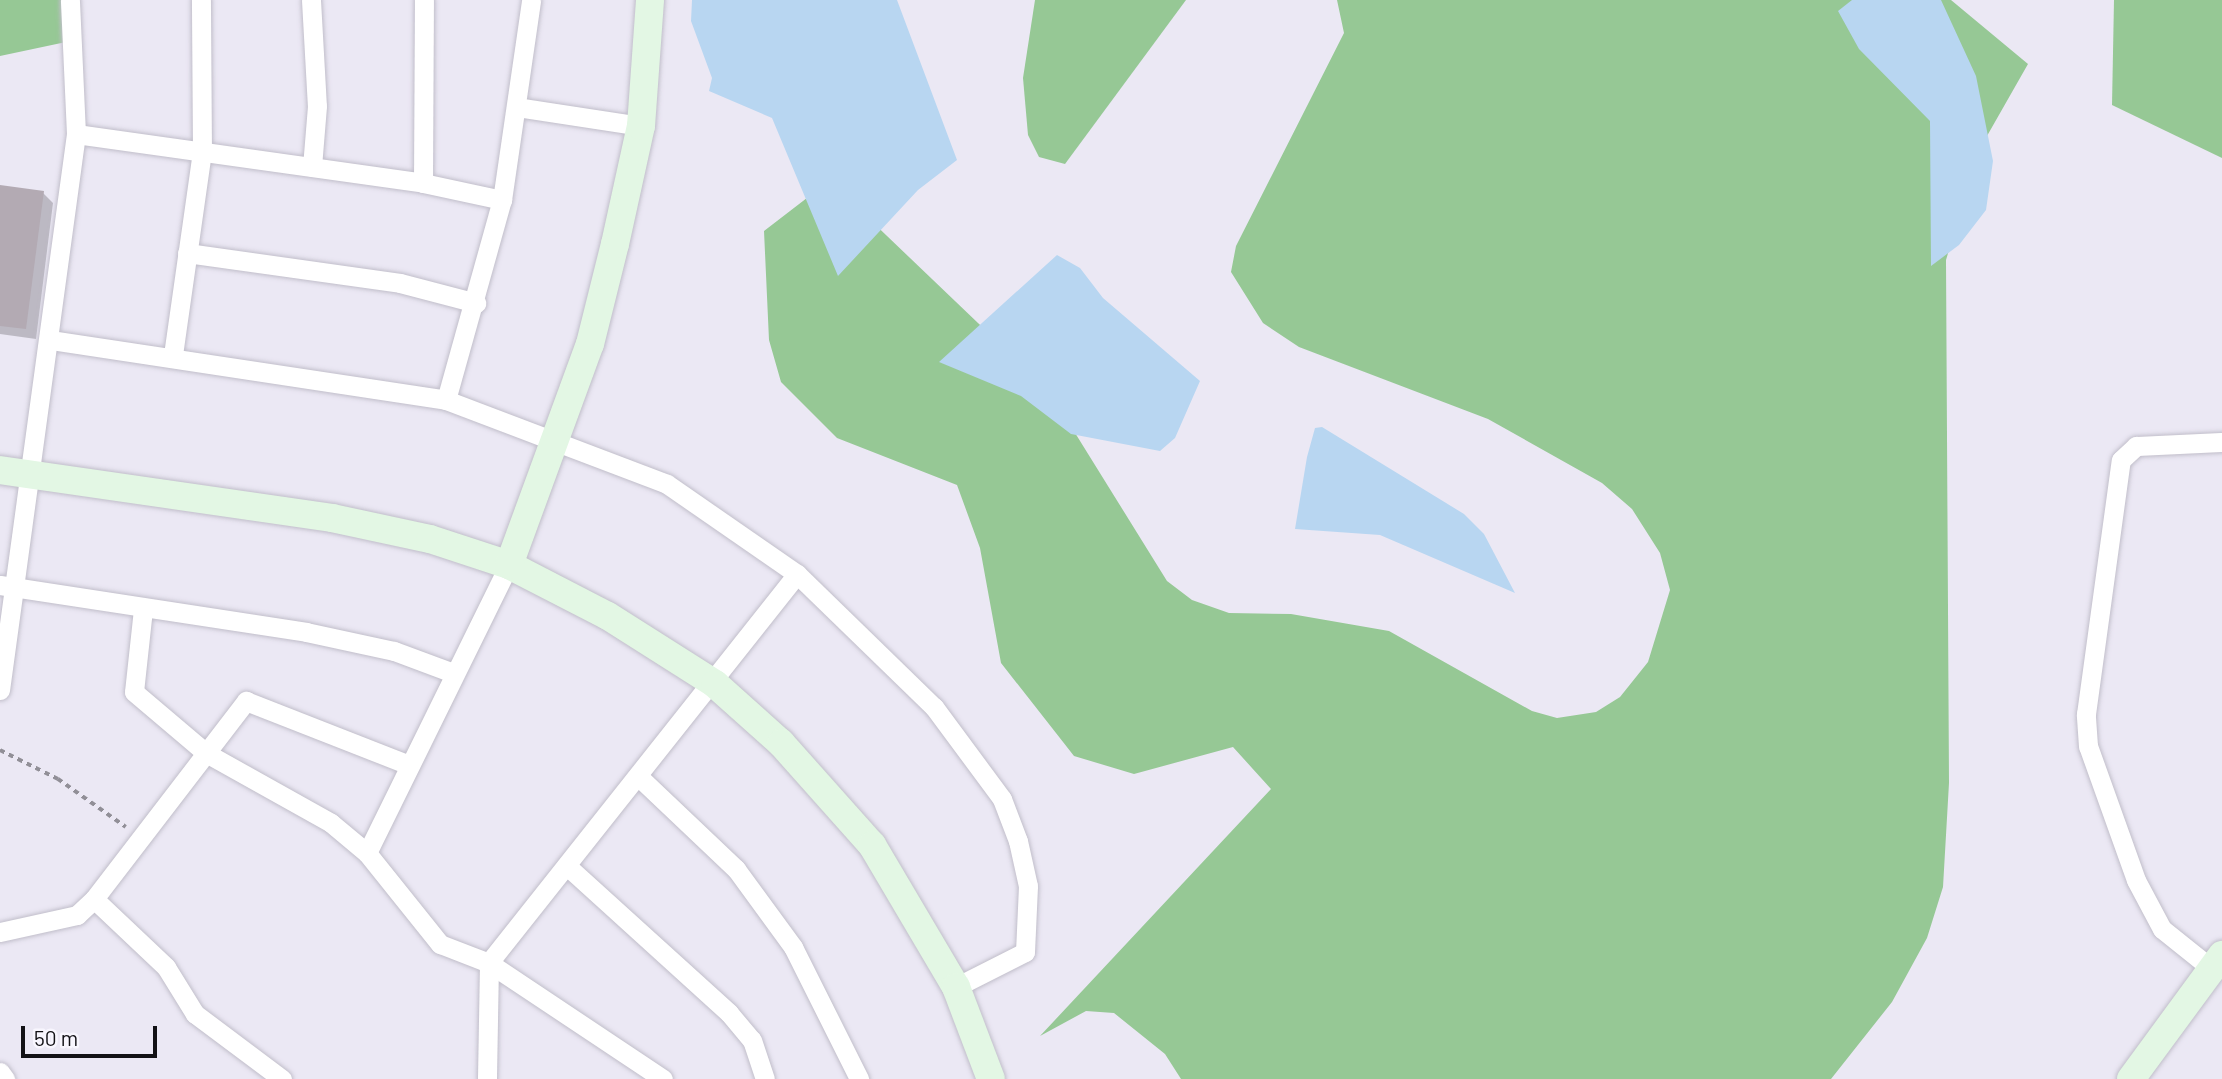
<!DOCTYPE html>
<html>
<head>
<meta charset="utf-8">
<style>
  body { margin:0 }
  #map { position:relative; width:2222px; height:1079px; overflow:hidden; background:#ebe8f4; font-family:Barlow,sans-serif }
  div>[style] { position:absolute }
  .green>* { inset:0; background:#96c895 }
  .water>* { inset:0; background:#b8d6f1 }
  .shadow>* { inset:0; background:#0003 }
  .building>* { inset:0; background:#b3aab3 }
  .path>* { height:3.5px; margin-top:-1.75px; transform-origin:0; background:repeating-linear-gradient(90deg,#918f97 0 5px,transparent 0 10px) }
  .roads { filter:drop-shadow(0 0 2px #c1beca) drop-shadow(0 0 2px #c1beca) }
  .street>* { height:19px; margin:-9.5px; padding:0 9.5px; transform-origin:9.5px; border-radius:9.5px; background:#fff }
  .secondary>* { height:28px; margin:-14px; padding:0 14px; transform-origin:14px; border-radius:14px; background:#e3f7e4 }
  span { translate:-50% -50%; white-space:nowrap; text-align:center; line-height:1.15; -webkit-text-stroke:5px #f8f6fe; paint-order:stroke }
  .scale { position:absolute; left:21px; top:1026px; width:136px; height:32px; box-sizing:border-box; border:4px solid #121115; border-top:0; padding-left:9px; font-size:21px; line-height:24px; white-space:nowrap; color:#121115; -webkit-text-stroke:5px #f8f6fe; paint-order:stroke }
</style>
</head>
<body>
<div id="map">
  <div class="green">
    <i style="clip-path:polygon(0 0,61px 0,66px 42px,0 56px)"></i>
    <i style="clip-path:polygon(1035px 0,1186px 0,1065px 164px,1039px 157px,1028px 135px,1023px 78px)"></i>
    <i style="clip-path:polygon(1337px 0,1951px 0,2028px 64px,1979px 150px,1946px 260px,1949px 783px,1943px 887px,1927px 938px,1892px 1002px,1831px 1079px,1181px 1079px,1165px 1054px,1114px 1013px,1086px 1011px,1040px 1036px,1271px 789px,1233px 747px,1134px 774px,1074px 756px,1001px 663px,980px 548px,957px 485px,837px 438px,781px 382px,769px 340px,764px 231px,816px 191px,863px 213px,1049px 391px,1167px 581px,1192px 600px,1229px 613px,1291px 614px,1389px 631px,1532px 711px,1557px 718px,1596px 712px,1620px 697px,1648px 662px,1670px 590px,1660px 553px,1632px 509px,1602px 483px,1488px 419px,1299px 347px,1263px 323px,1231px 272px,1236px 246px,1344px 33px)"></i>
    <i style="clip-path:polygon(2114px 0,2222px 0,2222px 158px,2112px 105px)"></i>
  </div>
  <div class="water">
    <i style="clip-path:polygon(692px 0,897px 0,957px 160px,918px 190px,838px 276px,772px 118px,709px 91px,712px 78px,691px 21px)"></i>
    <i style="clip-path:polygon(1852px 0,1941px 0,1976px 76px,1993px 161px,1986px 210px,1959px 245px,1931px 266px,1930px 121px,1859px 49px,1838px 11px)"></i>
    <i style="clip-path:polygon(1057px 255px,1080px 268px,1103px 298px,1200px 381px,1175px 438px,1160px 451px,1071px 434px,1021px 396px,939px 362px)"></i>
    <i style="clip-path:polygon(1322px 427px,1464px 514px,1484px 534px,1515px 593px,1380px 535px,1295px 529px,1307px 457px,1315px 428px)"></i>
  </div>
  <div class="shadow">
    <i style="clip-path:polygon(0 187px,43px 193px,53px 203px,36px 339px,0 334px)"></i>
  </div>
  <div class="building">
    <i style="clip-path:polygon(0 185px,44px 191px,26px 329px,0 326px)"></i>
  </div>
  <div class="path">
    <i style="left:0;top:750px;width:65px;rotate:26.6deg"></i>
    <i style="left:58px;top:779px;width:83px;rotate:35.2deg"></i>
  </div>
  <div class="roads">
    <div class="street">
      <i style="left:311px;top:0;width:106px;rotate:86.8deg"></i>
      <i style="left:317px;top:106px;width:61px;rotate:94.7deg"></i>
      <i style="left:517px;top:107px;width:125px;rotate:8.7deg"></i>
      <i style="left:76px;top:134px;width:350px;rotate:8deg"></i>
      <i style="left:423px;top:183px;width:81px;rotate:12.1deg"></i>
      <i style="left:423px;top:183px;width:183px;rotate:-89.7deg"></i>
      <i style="left:187px;top:253px;width:215px;rotate:8deg"></i>
      <i style="left:400px;top:283px;width:79px;rotate:14.7deg"></i>
      <i style="left:51px;top:340px;width:400px;rotate:8.6deg"></i>
      <i style="left:446px;top:400px;width:236px;rotate:20.8deg"></i>
      <i style="left:667px;top:484px;width:158px;rotate:34.7deg"></i>
      <i style="left:797px;top:574px;width:496px;rotate:128.4deg"></i>
      <i style="left:489px;top:963px;width:116px;rotate:91deg"></i>
      <i style="left:173px;top:355px;width:205px;rotate:-81.9deg"></i>
      <i style="left:202px;top:152px;width:152px;rotate:-90.4deg"></i>
      <i style="left:446px;top:400px;width:208px;rotate:-74.4deg"></i>
      <i style="left:502px;top:200px;width:202px;rotate:-81.7deg"></i>
      <i style="left:797px;top:574px;width:191px;rotate:44.2deg"></i>
      <i style="left:934px;top:707px;width:114px;rotate:53.5deg"></i>
      <i style="left:1002px;top:799px;width:45px;rotate:69.1deg"></i>
      <i style="left:1018px;top:841px;width:46px;rotate:77.5deg"></i>
      <i style="left:1028px;top:886px;width:66px;rotate:92.6deg"></i>
      <i style="left:1025px;top:952px;width:77px;rotate:153.1deg"></i>
      <i style="left:0;top:585px;width:310px;rotate:8.7deg"></i>
      <i style="left:306px;top:632px;width:90px;rotate:12.2deg"></i>
      <i style="left:394px;top:651px;width:63px;rotate:20.4deg"></i>
      <i style="left:143px;top:609px;width:83px;rotate:96.2deg"></i>
      <i style="left:134px;top:692px;width:94px;rotate:40.3deg"></i>
      <i style="left:206px;top:753px;width:143px;rotate:29.2deg"></i>
      <i style="left:331px;top:823px;width:47px;rotate:39.8deg"></i>
      <i style="left:367px;top:853px;width:117px;rotate:51.3deg"></i>
      <i style="left:440px;top:944px;width:53px;rotate:21.2deg"></i>
      <i style="left:489px;top:963px;width:209px;rotate:33.7deg"></i>
      <i style="left:0;top:690px;width:561px;rotate:-82.22deg"></i>
      <i style="left:76px;top:134px;width:134px;rotate:-92.6deg"></i>
      <i style="left:639px;top:777px;width:134px;rotate:43.5deg"></i>
      <i style="left:736px;top:869px;width:97px;rotate:53.8deg"></i>
      <i style="left:793px;top:947px;width:148px;rotate:63.4deg"></i>
      <i style="left:367px;top:853px;width:321px;rotate:-63.8deg"></i>
      <i style="left:567px;top:866px;width:219px;rotate:42.2deg"></i>
      <i style="left:729px;top:1013px;width:35px;rotate:50deg"></i>
      <i style="left:752px;top:1040px;width:41px;rotate:71.6deg"></i>
      <i style="left:0;top:932px;width:79px;rotate:-12.4deg"></i>
      <i style="left:77px;top:915px;width:23px;rotate:-43deg"></i>
      <i style="left:2212px;top:969px;width:64px;rotate:-141.3deg"></i>
      <i style="left:2162px;top:929px;width:55px;rotate:-118deg"></i>
      <i style="left:2136px;top:880px;width:142px;rotate:-109.7deg"></i>
      <i style="left:2088px;top:746px;width:32px;rotate:-94deg"></i>
      <i style="left:2086px;top:714px;width:256px;rotate:-82.2deg"></i>
      <i style="left:2121px;top:460px;width:21px;rotate:-43deg"></i>
      <i style="left:2136px;top:446px;width:86px;rotate:-2.7deg"></i>
      <i style="left:0;top:1072px;width:9px;rotate:54deg"></i>
      <i style="left:282px;top:1079px;width:109px;rotate:-143.2deg"></i>
      <i style="left:195px;top:1014px;width:55px;rotate:-121.7deg"></i>
      <i style="left:166px;top:967px;width:99px;rotate:-136.6deg"></i>
      <i style="left:94px;top:899px;width:250px;rotate:-52.5deg"></i>
      <i style="left:246px;top:701px;width:173px;rotate:21.4deg"></i>
    </div>
    <div class="secondary">
      <i style="left:0;top:470px;width:335px;rotate:8.2deg"></i>
      <i style="left:332px;top:518px;width:100px;rotate:12.1deg"></i>
      <i style="left:430px;top:539px;width:83px;rotate:18.2deg"></i>
      <i style="left:509px;top:565px;width:111px;rotate:27.3deg"></i>
      <i style="left:608px;top:616px;width:127px;rotate:32.4deg"></i>
      <i style="left:715px;top:684px;width:89px;rotate:41.8deg"></i>
      <i style="left:781px;top:743px;width:137px;rotate:48.3deg"></i>
      <i style="left:872px;top:845px;width:165px;rotate:59.4deg"></i>
      <i style="left:956px;top:987px;width:98px;rotate:69.2deg"></i>
      <i style="left:509px;top:565px;width:235px;rotate:-69.9deg"></i>
      <i style="left:590px;top:344px;width:103px;rotate:-76deg"></i>
      <i style="left:615px;top:244px;width:121px;rotate:-77.6deg"></i>
      <i style="left:641px;top:126px;width:126px;rotate:-85.9deg"></i>
      <i style="left:2131px;top:1079px;width:154px;rotate:-53.7deg"></i>
    </div>
  </div>
  <div class="scale">50 m</div>
</div>
</body>
</html>
